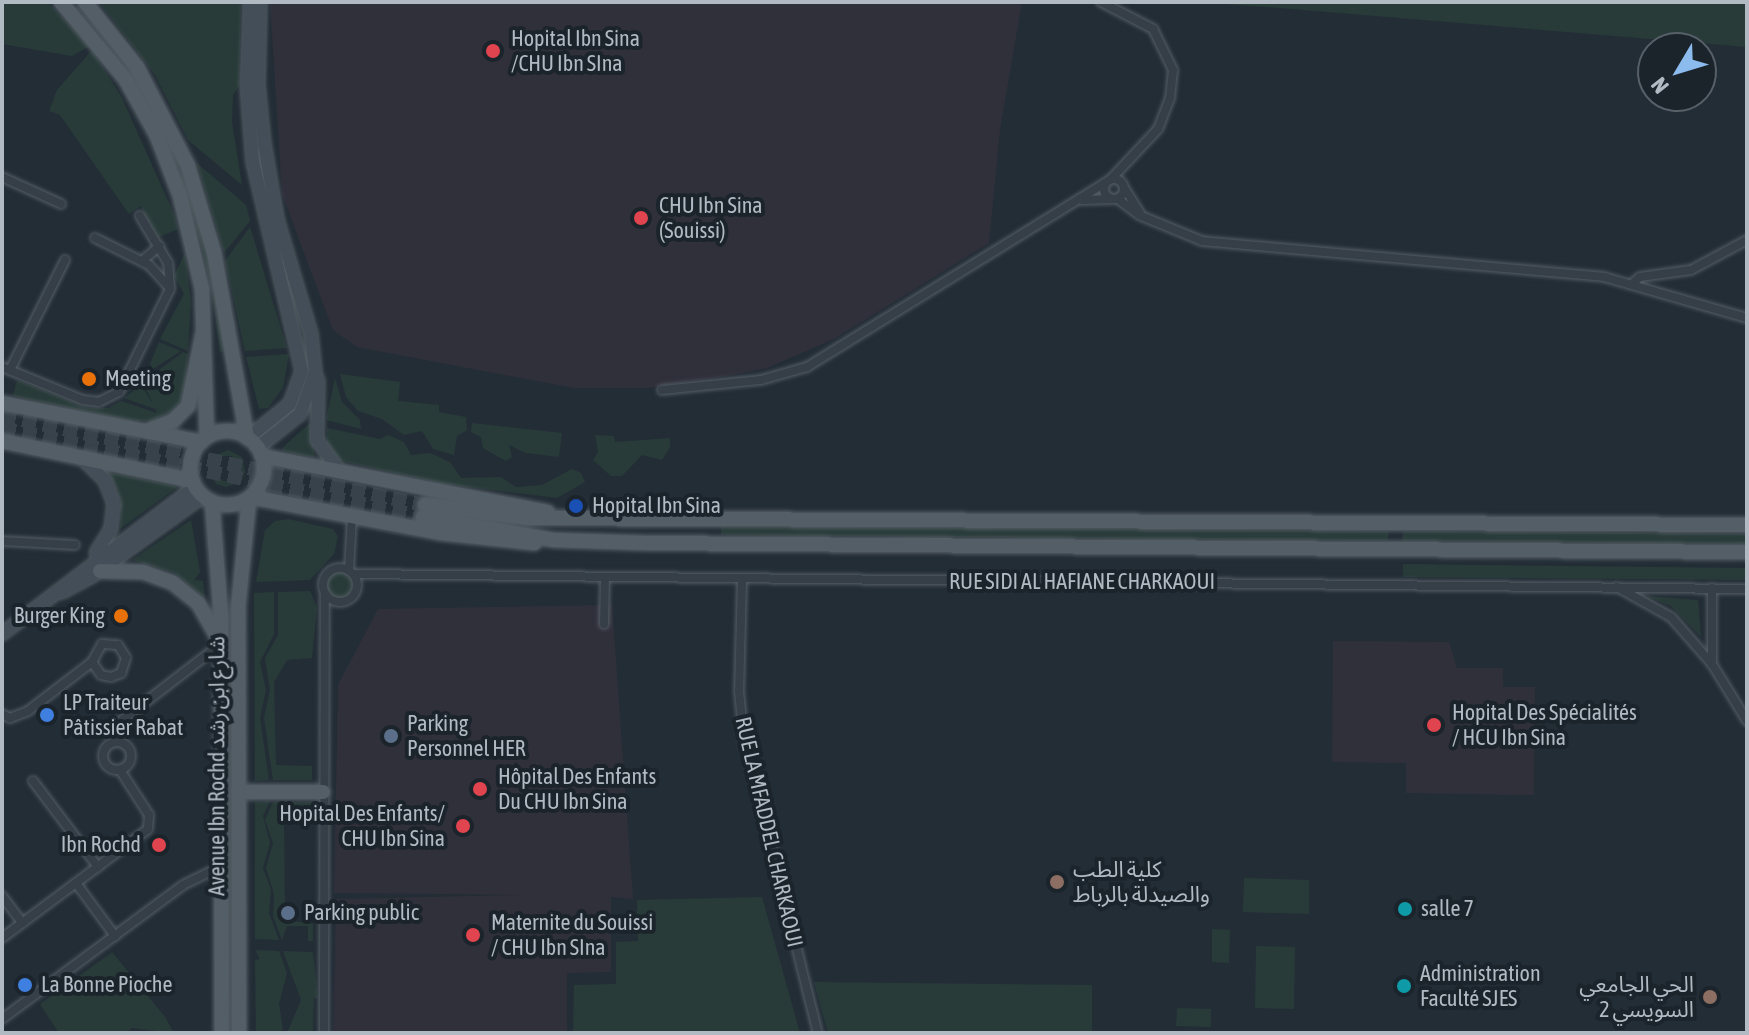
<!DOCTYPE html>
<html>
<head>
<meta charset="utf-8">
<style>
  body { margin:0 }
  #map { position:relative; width:1749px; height:1035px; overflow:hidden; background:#232d36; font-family:"Asap Condensed","Noto Sans Arabic",sans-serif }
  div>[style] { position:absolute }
  .medical>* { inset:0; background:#30303b }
  .green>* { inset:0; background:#283b39 }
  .round { border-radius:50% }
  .primary-tunnel>* { height:14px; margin-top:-7px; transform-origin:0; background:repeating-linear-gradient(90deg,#38424b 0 14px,transparent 0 21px) }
  .roads { filter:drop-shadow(0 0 2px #545d64) drop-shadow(0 0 2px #545d64) }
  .minor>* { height:8px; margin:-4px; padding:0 4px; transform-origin:4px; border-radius:4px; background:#363f47 }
  .minor>.ring { margin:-4px; padding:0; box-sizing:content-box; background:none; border:8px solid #363f47; border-radius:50% }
  .secondary>* { height:12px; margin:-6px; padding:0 6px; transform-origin:6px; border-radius:6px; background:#444e59 }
  .primary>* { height:14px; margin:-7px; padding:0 7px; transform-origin:7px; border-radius:7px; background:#545e67 }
  .primary>.ring { margin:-7px; padding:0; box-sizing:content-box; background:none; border:14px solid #545e67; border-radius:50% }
  .dots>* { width:22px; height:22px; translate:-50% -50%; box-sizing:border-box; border:4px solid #1b242b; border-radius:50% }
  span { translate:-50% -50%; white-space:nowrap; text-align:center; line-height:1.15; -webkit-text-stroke:8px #1b242b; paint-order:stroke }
  .poi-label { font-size:22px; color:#b1bac3 }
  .left { translate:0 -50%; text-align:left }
  .right { translate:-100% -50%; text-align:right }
  .street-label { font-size:22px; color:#b1bac3 }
  .frame { position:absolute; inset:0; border:4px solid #b1bac3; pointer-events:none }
  .north { position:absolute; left:1637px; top:32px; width:80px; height:80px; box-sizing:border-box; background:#1b242b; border:2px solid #576068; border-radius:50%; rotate:232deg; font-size:22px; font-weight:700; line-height:32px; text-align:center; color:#b1bac3 }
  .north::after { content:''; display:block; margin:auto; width:28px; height:36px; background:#8cbbed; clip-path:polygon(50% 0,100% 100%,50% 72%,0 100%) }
</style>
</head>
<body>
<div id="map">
  <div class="medical">
    <i style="clip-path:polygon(270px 2px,1022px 2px,1000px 130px,989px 243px,834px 339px,767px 368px,732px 375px,648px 388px,574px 388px,357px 347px,333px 330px,282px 194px)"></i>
    <i style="clip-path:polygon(612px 605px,633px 899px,611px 897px,611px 972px,567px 973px,567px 1033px,333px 1033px,336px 899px,524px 895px,334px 893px,338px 685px,378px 609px)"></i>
    <i style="clip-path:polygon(1333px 641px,1449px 642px,1457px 668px,1503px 668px,1503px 687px,1535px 687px,1534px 795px,1406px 793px,1406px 763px,1332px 762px)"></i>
  </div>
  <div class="green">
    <i style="clip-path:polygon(2px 2px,47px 2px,90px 46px,72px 56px,2px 44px)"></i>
    <i style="clip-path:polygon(73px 2px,127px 61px,178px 157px,210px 261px,226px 351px,220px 352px,212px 291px,191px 207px,165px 136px,124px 64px)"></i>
    <i style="clip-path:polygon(99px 2px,241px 2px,239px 86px,233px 95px,232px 122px,242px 185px,188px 140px,155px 75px)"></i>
    <i style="clip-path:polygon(1195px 2px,1747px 2px,1747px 47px,1266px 7px)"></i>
    <i style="clip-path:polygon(92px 50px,122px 98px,174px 214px,178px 229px,159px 237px,140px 206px,129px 214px,60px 115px,49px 111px,57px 90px)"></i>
    <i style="clip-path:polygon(197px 163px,246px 205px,250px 221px,224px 253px)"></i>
    <i style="clip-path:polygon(250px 227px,287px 348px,245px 351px,225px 261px)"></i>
    <i style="clip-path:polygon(185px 253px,191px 303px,188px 351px,160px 339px,184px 294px,174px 276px)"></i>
    <i style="clip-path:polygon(159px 342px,181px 351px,153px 369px,150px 364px)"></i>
    <i style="clip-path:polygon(183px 352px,188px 354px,184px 396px,171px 412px,152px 421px,128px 421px,13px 396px,17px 380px,85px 407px,108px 408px,121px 401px,157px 413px,143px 382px)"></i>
    <i style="clip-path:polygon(289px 354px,283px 388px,268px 408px,259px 409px,246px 357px)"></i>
    <i style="clip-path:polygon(340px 374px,400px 382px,398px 401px,439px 405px,439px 412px,466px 417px,467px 430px,457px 436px,454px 455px,433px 449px,422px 431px,404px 435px,382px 419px,358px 411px,346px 397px)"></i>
    <i style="clip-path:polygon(335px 378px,342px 402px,360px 420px,361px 429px,326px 420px)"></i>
    <i style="clip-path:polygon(141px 385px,155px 407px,155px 409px,124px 398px)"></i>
    <i style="clip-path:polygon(310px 423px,315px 458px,282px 451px,282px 448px)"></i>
    <i style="clip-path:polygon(472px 423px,562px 433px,559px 457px,526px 453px,509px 445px,512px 457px,506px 461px,483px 448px,481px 437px,471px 432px)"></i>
    <i style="clip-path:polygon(327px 428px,380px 439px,388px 435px,404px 442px,411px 455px,430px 453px,450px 462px,461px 478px,501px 477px,516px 487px,542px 485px,572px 469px,581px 473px,585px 482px,557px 498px,444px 484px,337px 460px,327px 447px)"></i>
    <i style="clip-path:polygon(595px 435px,614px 436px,615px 442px,670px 438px,670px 447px,662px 460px,642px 455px,622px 476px,611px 476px,593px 460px,598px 452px)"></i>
    <i style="clip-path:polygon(evenodd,228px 450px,242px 457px,245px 472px,241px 482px,226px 487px,216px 484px,209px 470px,214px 456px,228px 450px,223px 456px,232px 456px,240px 466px,232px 481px,223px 481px,214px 470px,223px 456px)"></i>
    <i style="clip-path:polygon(109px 472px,176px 486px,176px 488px,120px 529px,121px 500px)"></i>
    <i style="clip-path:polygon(289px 519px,333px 529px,338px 537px,334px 554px,310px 580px,256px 582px,265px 530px,275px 521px)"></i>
    <i style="clip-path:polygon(191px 520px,200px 572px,194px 580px,203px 581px,205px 599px,175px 573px,132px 560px)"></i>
    <i style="clip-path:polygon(721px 526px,851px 527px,1389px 531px,1388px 541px,1251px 540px,721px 535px)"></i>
    <i style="clip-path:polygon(1403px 531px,1747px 534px,1747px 544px,1402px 541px)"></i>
    <i style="clip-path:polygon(1403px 564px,1747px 568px,1747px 580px,1403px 577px)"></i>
    <i class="round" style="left:326px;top:572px;width:26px;height:26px"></i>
    <i style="clip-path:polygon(310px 591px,317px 607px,312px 658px,287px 660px,274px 682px,276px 765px,312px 766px,312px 780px,273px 780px,264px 718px,270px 690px,265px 658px,278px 635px,278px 592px)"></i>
    <i style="clip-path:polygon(274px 592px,274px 634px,260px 662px,266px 690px,260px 718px,269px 780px,255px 781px,254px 593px)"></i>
    <i style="clip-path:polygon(1646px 596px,1698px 600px,1701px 637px,1671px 606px)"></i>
    <i style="clip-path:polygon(270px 801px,263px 816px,270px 843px,263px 868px,271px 890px,269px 913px,279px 940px,255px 939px,255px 802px)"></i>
    <i style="clip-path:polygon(273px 802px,312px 802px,312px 814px,284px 816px,285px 920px,313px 924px,313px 941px,308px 941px,308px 926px,287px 926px,282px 940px,273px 916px,274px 894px,266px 868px,273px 843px,265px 820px)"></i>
    <i style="clip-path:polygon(1244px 878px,1309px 880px,1309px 914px,1243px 912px)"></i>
    <i style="clip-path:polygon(762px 897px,800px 1033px,573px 1033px,574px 985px,616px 984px,616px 942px,638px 941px,637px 900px)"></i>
    <i style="clip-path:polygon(1212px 929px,1230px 930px,1229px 963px,1212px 962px)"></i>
    <i style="clip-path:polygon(1256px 946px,1295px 947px,1294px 1009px,1255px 1008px)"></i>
    <i style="clip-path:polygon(255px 950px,279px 951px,287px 973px,279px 1004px,283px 1029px,278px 1033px,256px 1033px,255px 960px,260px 959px)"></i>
    <i style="clip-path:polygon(283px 951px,313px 952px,318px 998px,314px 998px,313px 1033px,287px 1033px,301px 1000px)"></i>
    <i style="clip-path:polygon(112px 952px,165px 1017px,174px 1033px,132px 1028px,126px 1033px,59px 1033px,40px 1004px)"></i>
    <i style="clip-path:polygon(814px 982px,1092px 985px,1092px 1033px,828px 1033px)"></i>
    <i style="clip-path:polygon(1177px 1008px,1211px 1009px,1211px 1027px,1176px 1026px)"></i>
  </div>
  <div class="primary-tunnel">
    <i style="left:2px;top:416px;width:432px;rotate:11.9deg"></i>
    <i style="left:2px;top:428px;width:430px;rotate:11.9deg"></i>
  </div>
  <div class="roads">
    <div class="minor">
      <i style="left:1101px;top:2px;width:59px;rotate:27.4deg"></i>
      <i style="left:1153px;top:29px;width:46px;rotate:64deg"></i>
      <i style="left:1173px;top:70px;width:28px;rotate:96deg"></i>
      <i style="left:1170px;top:98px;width:33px;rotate:111deg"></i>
      <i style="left:1158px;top:129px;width:69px;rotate:133.2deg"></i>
      <i style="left:2px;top:177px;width:65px;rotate:24.6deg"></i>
      <i class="ring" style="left:1104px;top:179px;width:12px;height:12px"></i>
      <i style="left:1125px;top:189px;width:28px;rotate:58deg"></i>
      <i style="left:1118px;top:199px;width:26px;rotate:37deg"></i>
      <i style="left:1139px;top:215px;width:68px;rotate:22.4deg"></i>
      <i style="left:1202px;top:241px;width:404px;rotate:5.1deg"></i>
      <i style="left:1604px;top:277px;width:149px;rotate:16deg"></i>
      <i style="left:1082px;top:200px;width:31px;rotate:-2deg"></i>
      <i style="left:95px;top:238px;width:60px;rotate:26.6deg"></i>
      <i style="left:149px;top:265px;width:31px;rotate:48deg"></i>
      <i style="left:142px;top:261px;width:23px;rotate:-41deg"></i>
      <i style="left:1633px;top:283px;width:9px;rotate:-41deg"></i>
      <i style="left:1640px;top:277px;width:51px;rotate:-7.8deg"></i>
      <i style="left:1691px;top:270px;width:64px;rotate:-28.2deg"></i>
      <i style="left:2px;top:367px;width:87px;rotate:22.2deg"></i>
      <i style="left:83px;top:400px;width:16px;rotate:7deg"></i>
      <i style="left:99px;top:402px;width:22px;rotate:-27deg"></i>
      <i style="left:119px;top:392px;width:115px;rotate:-63.7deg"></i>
      <i style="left:170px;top:289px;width:26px;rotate:-94deg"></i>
      <i style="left:168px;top:263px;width:55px;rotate:-120.8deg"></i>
      <i style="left:10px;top:370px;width:123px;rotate:-63.4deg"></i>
      <i style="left:662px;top:390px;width:100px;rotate:-5.8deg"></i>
      <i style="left:761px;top:380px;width:48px;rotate:-15.8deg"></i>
      <i style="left:807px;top:367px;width:352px;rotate:-31.7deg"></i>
      <i style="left:2px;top:541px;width:73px;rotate:3.1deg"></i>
      <i class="ring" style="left:323px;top:568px;width:26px;height:26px"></i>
      <i style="left:349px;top:570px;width:54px;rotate:-86.8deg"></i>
      <i style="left:354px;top:574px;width:1393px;rotate:0.62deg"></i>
      <i style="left:742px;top:580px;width:111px;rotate:91.5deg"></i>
      <i style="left:739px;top:691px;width:40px;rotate:84.3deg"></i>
      <i style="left:743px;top:731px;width:311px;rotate:76.1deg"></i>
      <i style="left:1617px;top:587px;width:62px;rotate:29.1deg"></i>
      <i style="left:1671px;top:617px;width:62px;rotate:48.9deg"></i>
      <i style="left:1712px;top:664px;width:67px;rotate:58.4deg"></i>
      <i style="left:604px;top:624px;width:46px;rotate:-88.8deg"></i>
      <i style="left:1712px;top:664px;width:76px;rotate:-90deg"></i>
      <i style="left:2px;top:714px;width:9px;rotate:27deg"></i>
      <i style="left:10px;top:718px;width:19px;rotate:-21deg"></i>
      <i style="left:28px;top:711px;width:81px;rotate:-37.4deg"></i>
      <i style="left:92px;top:662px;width:21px;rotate:-61deg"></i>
      <i style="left:102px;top:644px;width:16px;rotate:4deg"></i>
      <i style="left:118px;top:645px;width:15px;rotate:58deg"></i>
      <i style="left:126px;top:658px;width:16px;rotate:108deg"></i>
      <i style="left:121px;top:673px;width:11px;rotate:158deg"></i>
      <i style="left:111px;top:677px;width:10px;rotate:-169deg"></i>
      <i style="left:101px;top:675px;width:16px;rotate:-125deg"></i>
      <i style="left:108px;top:731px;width:143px;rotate:-37.6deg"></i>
      <i class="ring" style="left:103px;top:742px;width:20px;height:20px"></i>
      <i style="left:33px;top:781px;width:108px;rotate:52.9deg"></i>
      <i style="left:76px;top:883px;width:66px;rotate:53.7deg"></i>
      <i style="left:2px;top:896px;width:34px;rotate:53deg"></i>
      <i style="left:2px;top:938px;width:182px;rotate:-36.7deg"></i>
      <i style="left:148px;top:829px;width:14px;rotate:-86deg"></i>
      <i style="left:149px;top:815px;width:54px;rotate:-122.8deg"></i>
      <i style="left:2px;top:1019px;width:225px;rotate:-36.5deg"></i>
      <i style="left:183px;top:885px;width:43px;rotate:-26deg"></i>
      <i style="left:324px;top:1033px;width:438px;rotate:-89.9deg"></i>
    </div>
    <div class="secondary">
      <i style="left:318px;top:380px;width:60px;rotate:91deg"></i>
      <i style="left:317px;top:440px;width:39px;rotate:54deg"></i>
      <i style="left:248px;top:438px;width:54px;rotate:-39deg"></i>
      <i style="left:290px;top:404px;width:35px;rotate:-70deg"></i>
      <i style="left:302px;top:371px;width:215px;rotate:-103.2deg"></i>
      <i style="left:253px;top:162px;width:77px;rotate:-94.5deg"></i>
      <i style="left:247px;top:85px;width:83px;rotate:-87.9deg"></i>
      <i style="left:257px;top:448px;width:55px;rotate:-38.3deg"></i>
      <i style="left:300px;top:414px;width:45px;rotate:-70.3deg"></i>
      <i style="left:315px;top:372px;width:38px;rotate:-96deg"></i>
      <i style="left:311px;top:334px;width:120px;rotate:-106.5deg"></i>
      <i style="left:277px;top:219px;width:76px;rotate:-99.8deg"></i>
      <i style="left:264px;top:144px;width:59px;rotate:-95.8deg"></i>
      <i style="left:258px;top:85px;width:83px;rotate:-88.6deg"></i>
      <i style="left:84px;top:460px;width:29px;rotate:44deg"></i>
      <i style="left:105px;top:480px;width:26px;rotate:69deg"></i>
      <i style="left:114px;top:504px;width:25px;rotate:97deg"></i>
      <i style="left:111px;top:529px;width:28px;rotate:122deg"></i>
      <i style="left:62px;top:592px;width:34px;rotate:-28deg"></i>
      <i style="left:92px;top:576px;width:137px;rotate:-35.8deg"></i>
      <i style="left:2px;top:634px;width:243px;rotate:-37.3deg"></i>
    </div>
    <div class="primary">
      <i style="left:61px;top:2px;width:102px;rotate:50.2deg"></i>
      <i style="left:126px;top:80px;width:64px;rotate:61deg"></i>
      <i style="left:157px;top:136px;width:64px;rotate:69deg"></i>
      <i style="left:180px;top:196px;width:96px;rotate:76.7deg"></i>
      <i style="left:202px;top:289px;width:148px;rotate:88.1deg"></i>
      <i style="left:85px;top:2px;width:83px;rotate:51.3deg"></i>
      <i style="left:137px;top:67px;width:111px;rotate:62.7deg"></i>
      <i style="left:188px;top:166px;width:90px;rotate:73.2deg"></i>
      <i style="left:214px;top:252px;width:189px;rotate:79.9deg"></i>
      <i style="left:2px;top:403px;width:203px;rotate:11.1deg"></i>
      <i style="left:149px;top:430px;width:26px;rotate:-21deg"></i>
      <i style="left:173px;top:421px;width:21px;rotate:-45deg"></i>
      <i style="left:188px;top:406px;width:76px;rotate:-78.5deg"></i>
      <i class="ring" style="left:190px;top:431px;width:60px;height:60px"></i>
      <i style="left:2px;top:441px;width:195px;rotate:11.8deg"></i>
      <i style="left:262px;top:456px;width:291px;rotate:11.1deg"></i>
      <i style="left:251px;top:497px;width:193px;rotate:10.7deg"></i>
      <i style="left:441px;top:533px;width:94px;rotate:6.1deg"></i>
      <i style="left:212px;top:502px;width:114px;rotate:85.5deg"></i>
      <i style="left:221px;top:616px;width:417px;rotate:89.9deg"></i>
      <i style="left:425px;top:505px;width:105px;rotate:7.1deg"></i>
      <i style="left:529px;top:518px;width:1218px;rotate:0.33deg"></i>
      <i style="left:423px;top:517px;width:132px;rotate:10deg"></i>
      <i style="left:553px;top:540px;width:93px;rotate:1.8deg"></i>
      <i style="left:646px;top:543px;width:1101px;rotate:0.47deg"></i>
      <i style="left:100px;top:571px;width:43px;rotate:1.3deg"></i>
      <i style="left:143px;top:572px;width:32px;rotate:20deg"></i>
      <i style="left:173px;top:583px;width:32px;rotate:39deg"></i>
      <i style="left:198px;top:603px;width:43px;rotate:60.4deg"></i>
      <i style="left:238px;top:792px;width:85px"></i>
      <i style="left:239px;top:1033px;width:425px;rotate:-90.1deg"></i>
      <i style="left:238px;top:608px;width:110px;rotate:-84.2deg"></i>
    </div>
  </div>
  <div class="dots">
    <i style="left:493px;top:51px;background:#e0444e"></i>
    <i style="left:641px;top:218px;background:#e0444e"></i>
    <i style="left:89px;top:379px;background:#e8710a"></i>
    <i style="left:576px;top:506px;background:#1a4fb4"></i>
    <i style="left:121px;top:616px;background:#e8710a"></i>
    <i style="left:47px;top:715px;background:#3f7fe0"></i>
    <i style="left:1434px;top:725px;background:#e0444e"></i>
    <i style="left:391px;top:736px;background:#5c6f8a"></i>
    <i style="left:480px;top:789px;background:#e0444e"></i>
    <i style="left:463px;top:826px;background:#e0444e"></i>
    <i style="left:159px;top:845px;background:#e0444e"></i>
    <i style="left:1057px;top:882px;background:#8d6e63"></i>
    <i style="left:1405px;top:909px;background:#0f9aa8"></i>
    <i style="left:288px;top:913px;background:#5c6f8a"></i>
    <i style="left:473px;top:935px;background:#e0444e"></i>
    <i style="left:25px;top:985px;background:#3f7fe0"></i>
    <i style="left:1404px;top:986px;background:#0f9aa8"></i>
    <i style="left:1710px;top:997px;background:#8d6e63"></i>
  </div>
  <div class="poi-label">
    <span class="left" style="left:511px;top:51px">Hopital Ibn Sina<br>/CHU Ibn SIna</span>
    <span class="left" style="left:659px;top:218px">CHU Ibn Sina<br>(Souissi)</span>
    <span class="left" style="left:105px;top:379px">Meeting</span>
    <span class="left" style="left:592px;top:506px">Hopital Ibn Sina</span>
    <span class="right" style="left:105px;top:616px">Burger King</span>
    <span class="left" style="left:63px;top:715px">LP Traiteur<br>Pâtissier Rabat</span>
    <span class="left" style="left:1452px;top:725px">Hopital Des Spécialités<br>/ HCU Ibn Sina</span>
    <span class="left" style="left:407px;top:736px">Parking<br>Personnel HER</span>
    <span class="left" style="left:498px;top:789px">Hôpital Des Enfants<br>Du CHU Ibn Sina</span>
    <span class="right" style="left:445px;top:826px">Hopital Des Enfants/<br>CHU Ibn Sina</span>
    <span class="right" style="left:141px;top:845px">Ibn Rochd</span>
    <span class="left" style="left:1073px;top:882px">كلية الطب<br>والصيدلة بالرباط</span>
    <span class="left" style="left:1421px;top:909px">salle 7</span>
    <span class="left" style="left:304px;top:913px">Parking public</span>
    <span class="left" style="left:491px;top:935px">Maternite du Souissi<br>/ CHU Ibn SIna</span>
    <span class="left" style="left:1420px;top:986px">Administration<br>Faculté SJES</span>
    <span class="right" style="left:1694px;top:997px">الحي الجامعي<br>السويسي 2</span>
    <span class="left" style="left:41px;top:985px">La Bonne Pioche</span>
  </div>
  <div class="street-label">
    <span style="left:1082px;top:582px">RUE SIDI AL HAFIANE CHARKAOUI</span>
    <span style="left:217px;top:766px;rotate:-90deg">Avenue Ibn Rochd شارع ابن رشد</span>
    <span style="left:769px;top:832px;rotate:77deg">RUE LA MFADDEL CHARKAOUI</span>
  </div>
  <div class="frame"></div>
  <div class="north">N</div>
</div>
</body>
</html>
